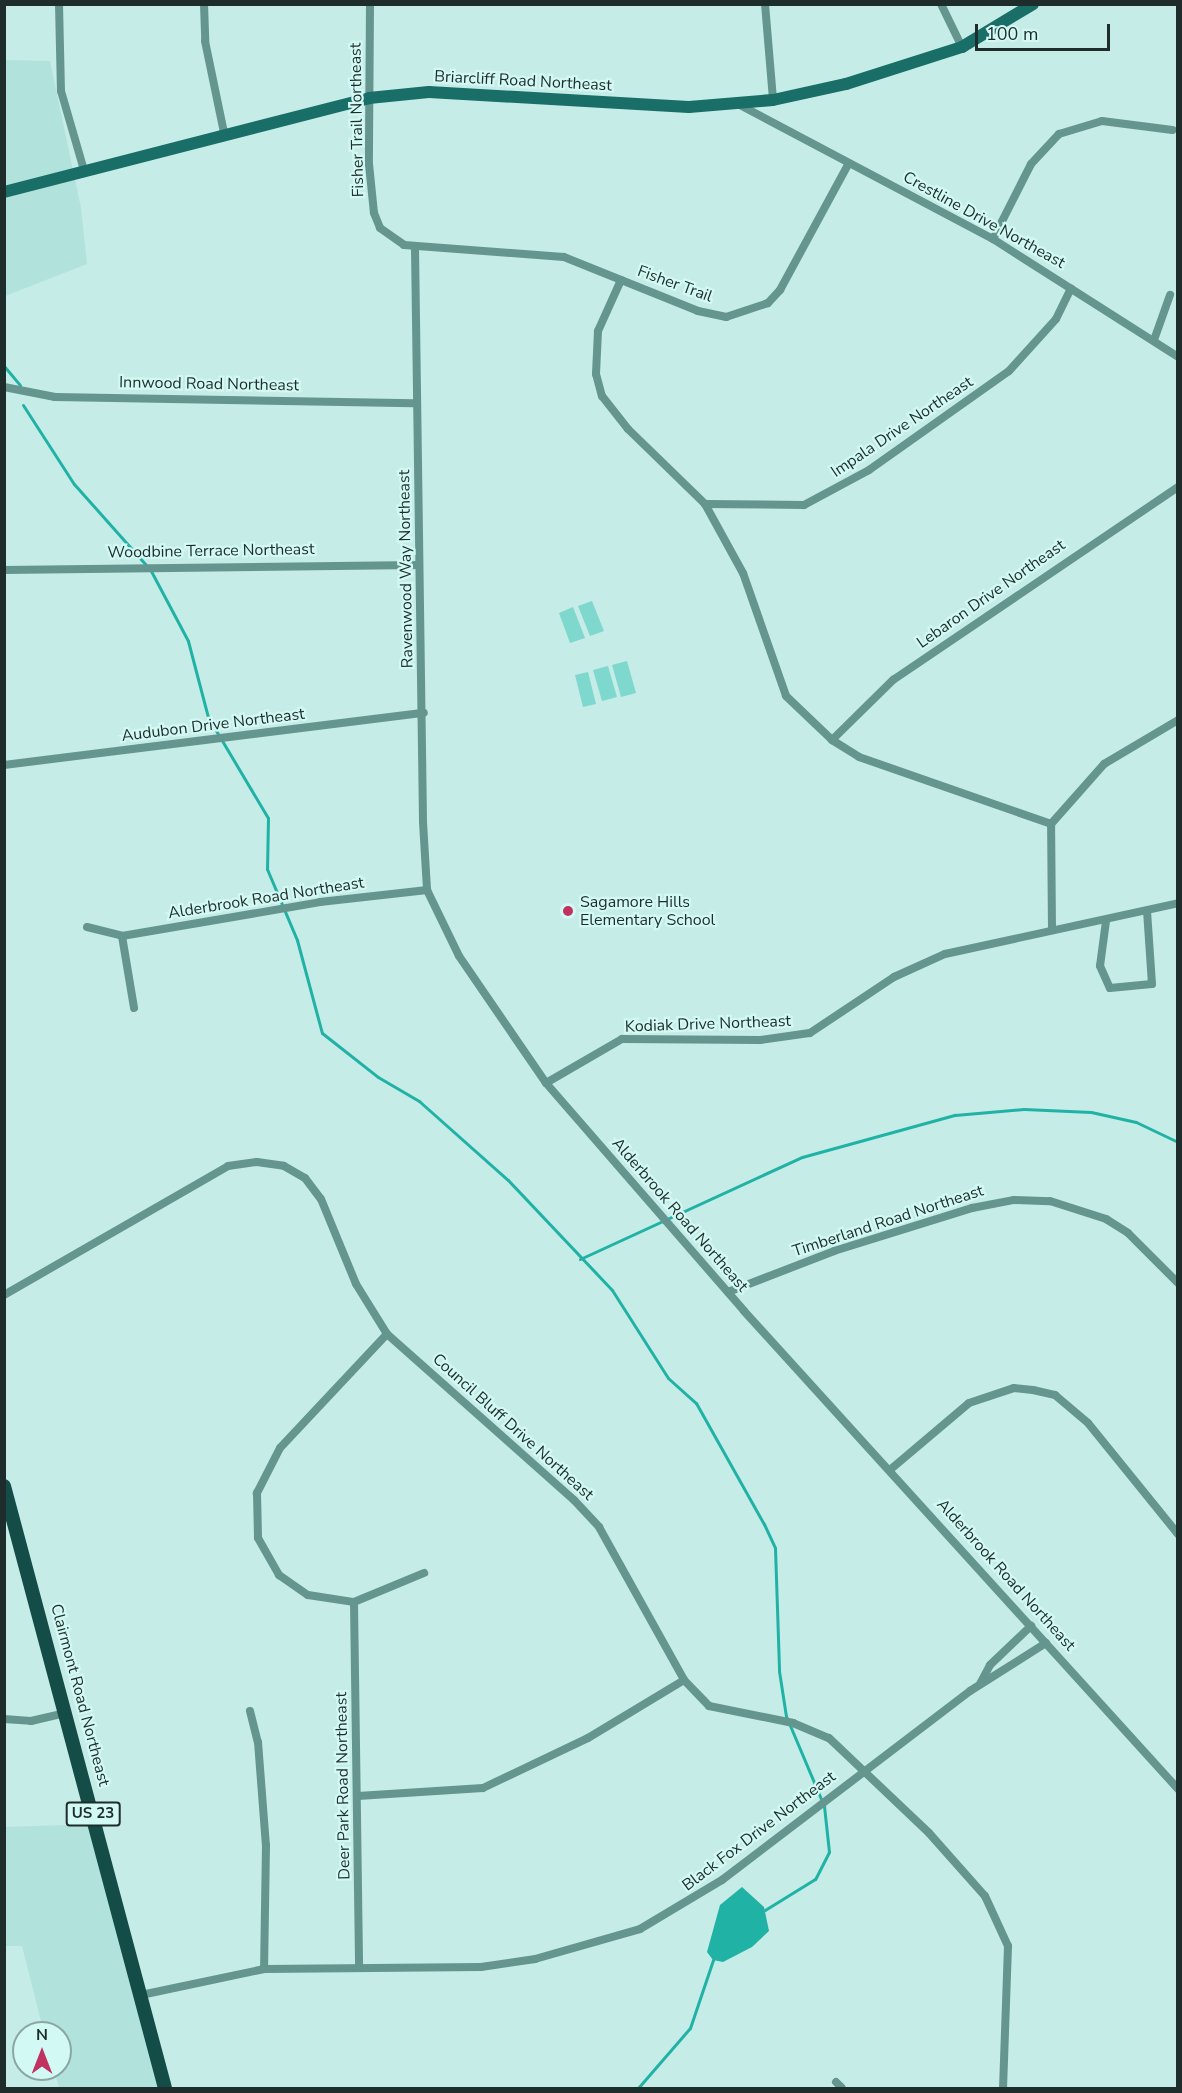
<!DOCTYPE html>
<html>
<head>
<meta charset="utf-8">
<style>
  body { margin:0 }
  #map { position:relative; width:1182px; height:2093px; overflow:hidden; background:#c5ece7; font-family:"Nunito Sans",sans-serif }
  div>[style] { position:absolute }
  .built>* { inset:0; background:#b1e2dc }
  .green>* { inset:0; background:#7ed8ce }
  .water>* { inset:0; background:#21b2a6 }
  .stream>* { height:3px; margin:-1.5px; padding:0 1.5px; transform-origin:1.5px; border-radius:1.5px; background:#21b2a6 }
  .minor>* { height:8px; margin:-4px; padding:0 4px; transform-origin:4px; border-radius:4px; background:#65958f }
  .secondary>* { height:12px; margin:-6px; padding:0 6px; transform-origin:6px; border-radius:6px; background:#196e67 }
  .primary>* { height:14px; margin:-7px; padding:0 7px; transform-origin:7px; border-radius:7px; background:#144d48 }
  .dots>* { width:16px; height:16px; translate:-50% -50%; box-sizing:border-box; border:3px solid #d2f9f4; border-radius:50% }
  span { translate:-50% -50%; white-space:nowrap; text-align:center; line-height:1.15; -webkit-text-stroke:4.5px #d2f9f4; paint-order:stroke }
  .shield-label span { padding:2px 4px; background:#d2f9f4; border:2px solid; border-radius:4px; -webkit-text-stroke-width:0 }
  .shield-label { font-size:15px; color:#1e2d2b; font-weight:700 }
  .street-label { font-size:16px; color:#1e2d2b }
  .poi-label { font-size:16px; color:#1e2d2b }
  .left { translate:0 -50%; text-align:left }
  .frame { position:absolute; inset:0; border:6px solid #1e2d2b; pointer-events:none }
  .north { position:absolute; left:12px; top:2021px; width:60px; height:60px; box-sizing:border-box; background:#d2f9f4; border:2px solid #8aa7a4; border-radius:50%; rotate:0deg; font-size:16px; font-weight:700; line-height:24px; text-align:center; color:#1e2d2b }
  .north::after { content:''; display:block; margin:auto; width:21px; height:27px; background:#c0325f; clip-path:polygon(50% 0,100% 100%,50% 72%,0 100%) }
  .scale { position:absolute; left:975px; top:24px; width:135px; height:27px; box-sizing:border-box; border:3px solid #1e2d2b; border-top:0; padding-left:8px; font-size:18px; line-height:21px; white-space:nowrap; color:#1e2d2b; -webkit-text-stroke:4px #d2f9f4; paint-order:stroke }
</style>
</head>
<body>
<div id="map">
  <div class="built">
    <i style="clip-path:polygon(5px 60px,50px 61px,81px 208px,87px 264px,5px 296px)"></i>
    <i style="clip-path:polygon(99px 1824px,165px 2088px,59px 2088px,54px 2069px,60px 2069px,60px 2033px,44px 2033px,22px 1946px,5px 1946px,5px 1827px)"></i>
  </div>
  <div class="green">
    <i style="clip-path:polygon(592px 601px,604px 631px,590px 636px,578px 606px)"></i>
    <i style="clip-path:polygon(573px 607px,585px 638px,570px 643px,559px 613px)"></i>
    <i style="clip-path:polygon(627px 661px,636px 693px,621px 697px,612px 665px)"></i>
    <i style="clip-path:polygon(608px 666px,617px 697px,602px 701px,593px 670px)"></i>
    <i style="clip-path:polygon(588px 672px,596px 704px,583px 707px,575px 675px)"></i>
  </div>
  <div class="water">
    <i style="clip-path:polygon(742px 1887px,764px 1907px,769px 1931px,752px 1947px,723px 1962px,713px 1960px,707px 1952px,720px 1905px)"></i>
  </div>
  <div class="stream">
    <i style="left:4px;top:366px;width:25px;rotate:50deg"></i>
    <i style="left:23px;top:405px;width:94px;rotate:57.2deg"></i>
    <i style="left:74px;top:484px;width:110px;rotate:48.3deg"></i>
    <i style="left:151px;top:571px;width:79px;rotate:62.1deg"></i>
    <i style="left:188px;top:641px;width:79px;rotate:75.3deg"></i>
    <i style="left:208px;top:717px;width:117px;rotate:59.3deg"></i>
    <i style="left:268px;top:818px;width:51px;rotate:91.1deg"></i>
    <i style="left:267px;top:869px;width:77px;rotate:67.1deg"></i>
    <i style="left:297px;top:940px;width:96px;rotate:75deg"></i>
    <i style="left:322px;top:1033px;width:71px;rotate:38.2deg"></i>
    <i style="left:378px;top:1077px;width:48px;rotate:30.3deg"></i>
    <i style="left:419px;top:1101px;width:119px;rotate:41.6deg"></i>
    <i style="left:508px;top:1180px;width:151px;rotate:46.6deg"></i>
    <i style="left:612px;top:1290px;width:104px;rotate:57.5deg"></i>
    <i style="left:668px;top:1378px;width:38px;rotate:42deg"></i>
    <i style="left:696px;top:1403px;width:139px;rotate:60.7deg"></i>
    <i style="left:764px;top:1524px;width:26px;rotate:65deg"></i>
    <i style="left:775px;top:1548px;width:123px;rotate:88.1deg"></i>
    <i style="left:779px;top:1671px;width:46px;rotate:81.2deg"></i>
    <i style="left:786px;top:1716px;width:98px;rotate:67.1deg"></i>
    <i style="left:824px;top:1806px;width:46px;rotate:83.8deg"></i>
    <i style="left:829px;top:1852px;width:30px;rotate:117deg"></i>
    <i style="left:815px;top:1879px;width:59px;rotate:148.2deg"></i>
    <i style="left:580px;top:1259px;width:244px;rotate:-24.7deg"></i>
    <i style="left:802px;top:1157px;width:159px;rotate:-15.4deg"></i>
    <i style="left:955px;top:1115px;width:69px;rotate:-5deg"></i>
    <i style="left:1024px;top:1109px;width:67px;rotate:2.6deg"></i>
    <i style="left:1091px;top:1112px;width:46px;rotate:12.5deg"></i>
    <i style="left:1136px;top:1122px;width:47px;rotate:25.5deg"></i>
    <i style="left:638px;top:2088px;width:79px;rotate:-49.1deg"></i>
    <i style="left:690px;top:2028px;width:72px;rotate:-71.3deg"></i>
  </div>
  <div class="minor">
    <i style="left:59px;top:4px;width:87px;rotate:88.7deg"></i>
    <i style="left:61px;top:91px;width:82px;rotate:73.8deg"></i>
    <i style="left:204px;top:4px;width:37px;rotate:88deg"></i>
    <i style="left:205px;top:41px;width:94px;rotate:78.3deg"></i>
    <i style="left:370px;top:4px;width:160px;rotate:90.4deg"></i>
    <i style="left:369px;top:164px;width:49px;rotate:84.2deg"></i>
    <i style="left:374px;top:213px;width:16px;rotate:68deg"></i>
    <i style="left:380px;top:228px;width:29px;rotate:35deg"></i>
    <i style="left:404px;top:245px;width:160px;rotate:4.3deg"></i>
    <i style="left:564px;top:257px;width:144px;rotate:21.9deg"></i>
    <i style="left:698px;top:311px;width:29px;rotate:12deg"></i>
    <i style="left:726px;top:317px;width:44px;rotate:-18.4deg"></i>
    <i style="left:768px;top:303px;width:18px;rotate:-47deg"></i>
    <i style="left:780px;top:290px;width:142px;rotate:-61.5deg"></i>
    <i style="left:765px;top:4px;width:96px;rotate:85.2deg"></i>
    <i style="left:941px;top:4px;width:48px;rotate:64deg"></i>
    <i style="left:738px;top:104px;width:289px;rotate:27.9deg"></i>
    <i style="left:993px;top:239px;width:219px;rotate:32.5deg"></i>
    <i style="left:993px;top:239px;width:84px;rotate:-63.1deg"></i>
    <i style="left:1031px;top:164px;width:41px;rotate:-47deg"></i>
    <i style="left:1059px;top:134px;width:45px;rotate:-16.8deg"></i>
    <i style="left:1102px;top:121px;width:71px;rotate:7.3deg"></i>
    <i style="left:415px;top:248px;width:574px;rotate:89.2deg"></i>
    <i style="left:423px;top:822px;width:68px;rotate:86.6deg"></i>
    <i style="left:427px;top:890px;width:73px;rotate:64.1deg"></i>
    <i style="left:459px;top:956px;width:154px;rotate:55.6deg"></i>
    <i style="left:546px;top:1083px;width:302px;rotate:49deg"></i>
    <i style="left:744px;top:1311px;width:646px;rotate:47.76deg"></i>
    <i style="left:621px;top:280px;width:56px;rotate:114.3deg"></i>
    <i style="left:598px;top:331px;width:43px;rotate:92.7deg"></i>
    <i style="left:596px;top:374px;width:23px;rotate:75deg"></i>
    <i style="left:602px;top:396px;width:42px;rotate:51.8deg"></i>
    <i style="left:628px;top:429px;width:107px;rotate:44.2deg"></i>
    <i style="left:705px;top:504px;width:79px;rotate:61.2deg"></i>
    <i style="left:743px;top:573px;width:130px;rotate:70.7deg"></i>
    <i style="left:786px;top:696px;width:64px;rotate:43.7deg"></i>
    <i style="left:832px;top:740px;width:32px;rotate:32deg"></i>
    <i style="left:859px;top:757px;width:203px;rotate:19.2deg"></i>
    <i style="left:1154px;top:340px;width:48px;rotate:-70.4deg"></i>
    <i style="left:4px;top:387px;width:52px;rotate:11.1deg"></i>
    <i style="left:55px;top:397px;width:359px;rotate:1deg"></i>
    <i style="left:705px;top:504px;width:99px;rotate:0.6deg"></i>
    <i style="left:804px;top:505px;width:74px;rotate:-28.3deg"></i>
    <i style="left:869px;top:470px;width:171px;rotate:-35.3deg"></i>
    <i style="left:1009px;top:371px;width:70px;rotate:-47.9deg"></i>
    <i style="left:1056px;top:319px;width:34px;rotate:-64deg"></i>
    <i style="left:4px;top:570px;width:414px;rotate:-0.7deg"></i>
    <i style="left:832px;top:740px;width:86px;rotate:-44.5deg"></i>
    <i style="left:893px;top:680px;width:344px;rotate:-34.1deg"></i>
    <i style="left:4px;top:765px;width:423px;rotate:-7.1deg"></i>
    <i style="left:1106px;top:921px;width:45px;rotate:97.6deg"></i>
    <i style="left:1100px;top:966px;width:24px;rotate:66deg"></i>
    <i style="left:1110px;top:988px;width:42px;rotate:-5.4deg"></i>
    <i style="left:1152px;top:984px;width:73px;rotate:-93.9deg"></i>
    <i style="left:87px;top:927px;width:36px;rotate:14deg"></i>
    <i style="left:122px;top:936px;width:201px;rotate:-9.7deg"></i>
    <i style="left:320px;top:902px;width:108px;rotate:-6.4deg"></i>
    <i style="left:1052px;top:929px;width:105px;rotate:-90.5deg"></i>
    <i style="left:1051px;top:824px;width:80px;rotate:-48.5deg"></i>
    <i style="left:1104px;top:764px;width:86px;rotate:-30.7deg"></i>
    <i style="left:122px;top:936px;width:73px;rotate:80.5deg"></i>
    <i style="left:546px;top:1083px;width:88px;rotate:-30.1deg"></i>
    <i style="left:622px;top:1039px;width:138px;rotate:0.4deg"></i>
    <i style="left:760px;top:1040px;width:50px;rotate:-8deg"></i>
    <i style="left:810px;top:1033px;width:101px;rotate:-33.7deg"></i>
    <i style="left:894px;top:977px;width:56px;rotate:-24.3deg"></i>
    <i style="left:945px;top:954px;width:239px;rotate:-12.3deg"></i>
    <i style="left:728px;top:1292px;width:114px;rotate:-21.1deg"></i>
    <i style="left:834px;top:1251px;width:145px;rotate:-17.3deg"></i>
    <i style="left:972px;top:1208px;width:43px;rotate:-10.8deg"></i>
    <i style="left:1014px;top:1200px;width:36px;rotate:2deg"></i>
    <i style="left:1050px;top:1201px;width:59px;rotate:17.8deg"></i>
    <i style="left:1106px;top:1219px;width:26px;rotate:32deg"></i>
    <i style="left:1128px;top:1233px;width:71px;rotate:45deg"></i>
    <i style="left:4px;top:1295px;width:258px;rotate:-29.9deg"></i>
    <i style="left:228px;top:1166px;width:29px;rotate:-8deg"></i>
    <i style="left:257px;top:1162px;width:27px;rotate:8deg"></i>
    <i style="left:284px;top:1166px;width:24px;rotate:30deg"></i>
    <i style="left:305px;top:1178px;width:26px;rotate:53deg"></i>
    <i style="left:321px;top:1199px;width:92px;rotate:67.6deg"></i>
    <i style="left:356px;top:1284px;width:59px;rotate:58.2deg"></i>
    <i style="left:387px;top:1334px;width:250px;rotate:41.6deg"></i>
    <i style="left:574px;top:1500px;width:37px;rotate:47deg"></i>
    <i style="left:599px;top:1527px;width:175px;rotate:60.9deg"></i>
    <i style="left:684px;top:1680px;width:36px;rotate:46deg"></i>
    <i style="left:709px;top:1706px;width:86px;rotate:11.4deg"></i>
    <i style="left:793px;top:1723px;width:39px;rotate:23deg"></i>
    <i style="left:829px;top:1738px;width:138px;rotate:43.5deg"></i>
    <i style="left:929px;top:1833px;width:84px;rotate:48.4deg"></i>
    <i style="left:985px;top:1896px;width:55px;rotate:65.3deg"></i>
    <i style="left:1008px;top:1946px;width:142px;rotate:92deg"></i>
    <i style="left:387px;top:1334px;width:156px;rotate:133.2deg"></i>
    <i style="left:280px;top:1448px;width:51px;rotate:117.1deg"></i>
    <i style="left:257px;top:1493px;width:45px;rotate:88.7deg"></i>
    <i style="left:258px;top:1538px;width:43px;rotate:60.4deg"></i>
    <i style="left:279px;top:1575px;width:35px;rotate:35deg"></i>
    <i style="left:308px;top:1595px;width:47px;rotate:8.7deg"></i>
    <i style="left:354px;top:1602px;width:76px;rotate:-22.5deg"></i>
    <i style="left:891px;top:1469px;width:102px;rotate:-40.2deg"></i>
    <i style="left:969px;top:1403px;width:47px;rotate:-18.4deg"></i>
    <i style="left:1014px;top:1388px;width:19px;rotate:6deg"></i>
    <i style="left:1033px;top:1390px;width:23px;rotate:13deg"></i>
    <i style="left:1055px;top:1395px;width:43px;rotate:40.3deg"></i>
    <i style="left:1088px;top:1423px;width:143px;rotate:51deg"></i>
    <i style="left:354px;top:1602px;width:366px;rotate:89.2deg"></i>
    <i style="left:980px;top:1684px;width:21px;rotate:-62deg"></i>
    <i style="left:990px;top:1665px;width:57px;rotate:-43.6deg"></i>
    <i style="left:250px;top:1711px;width:32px;rotate:76deg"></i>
    <i style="left:258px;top:1742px;width:103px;rotate:85.6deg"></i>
    <i style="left:266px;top:1845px;width:124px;rotate:90.9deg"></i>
    <i style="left:4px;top:1719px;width:27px;rotate:4deg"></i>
    <i style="left:31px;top:1721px;width:37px;rotate:-13deg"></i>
    <i style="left:358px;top:1796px;width:125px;rotate:-3.7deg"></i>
    <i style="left:483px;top:1788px;width:116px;rotate:-25.5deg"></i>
    <i style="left:588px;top:1738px;width:112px;rotate:-31.1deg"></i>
    <i style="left:141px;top:1995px;width:126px;rotate:-11.9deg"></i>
    <i style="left:264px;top:1969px;width:217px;rotate:-0.5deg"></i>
    <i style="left:481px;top:1967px;width:55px;rotate:-8.4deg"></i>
    <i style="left:535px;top:1959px;width:109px;rotate:-15.9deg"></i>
    <i style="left:640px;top:1929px;width:96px;rotate:-30.9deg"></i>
    <i style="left:722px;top:1880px;width:312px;rotate:-37.3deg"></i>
    <i style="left:970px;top:1691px;width:90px;rotate:-32.3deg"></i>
    <i style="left:836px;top:2082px;width:8px;rotate:45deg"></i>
  </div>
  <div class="secondary">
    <i style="left:4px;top:192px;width:377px;rotate:-14.4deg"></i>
    <i style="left:369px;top:98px;width:60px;rotate:-5.7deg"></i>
    <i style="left:429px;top:92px;width:260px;rotate:3.3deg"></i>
    <i style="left:689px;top:107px;width:84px;rotate:-4.8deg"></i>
    <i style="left:773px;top:100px;width:75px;rotate:-12.4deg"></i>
    <i style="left:846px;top:84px;width:122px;rotate:-17.7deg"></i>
    <i style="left:962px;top:47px;width:83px;rotate:-31.2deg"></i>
  </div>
  <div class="primary">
    <i style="left:4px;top:1486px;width:623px;rotate:75.03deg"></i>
  </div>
  <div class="dots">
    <i style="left:568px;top:911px;background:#c0325f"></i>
  </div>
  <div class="shield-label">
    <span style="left:93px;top:1814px">US 23</span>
  </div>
  <div class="street-label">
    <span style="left:523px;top:81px;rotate:3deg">Briarcliff Road Northeast</span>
    <span style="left:357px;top:120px;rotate:-91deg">Fisher Trail Northeast</span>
    <span style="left:984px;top:220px;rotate:29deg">Crestline Drive Northeast</span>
    <span style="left:675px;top:284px;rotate:20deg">Fisher Trail</span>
    <span style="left:209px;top:384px;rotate:1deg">Innwood Road Northeast</span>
    <span style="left:902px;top:427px;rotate:-34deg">Impala Drive Northeast</span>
    <span style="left:211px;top:551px;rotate:-1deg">Woodbine Terrace Northeast</span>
    <span style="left:406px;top:569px;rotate:-91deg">Ravenwood Way Northeast</span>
    <span style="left:991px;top:594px;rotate:-35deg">Lebaron Drive Northeast</span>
    <span style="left:213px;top:725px;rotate:-7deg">Audubon Drive Northeast</span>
    <span style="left:266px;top:898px;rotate:-9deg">Alderbrook Road Northeast</span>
    <span style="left:708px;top:1024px;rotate:-2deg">Kodiak Drive Northeast</span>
    <span style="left:680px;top:1215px;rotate:49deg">Alderbrook Road Northeast</span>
    <span style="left:888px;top:1221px;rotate:-18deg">Timberland Road Northeast</span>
    <span style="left:513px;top:1427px;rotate:42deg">Council Bluff Drive Northeast</span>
    <span style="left:1006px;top:1575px;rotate:48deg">Alderbrook Road Northeast</span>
    <span style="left:80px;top:1695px;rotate:75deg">Clairmont Road Northeast</span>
    <span style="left:343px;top:1786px;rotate:-91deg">Deer Park Road Northeast</span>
    <span style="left:759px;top:1831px;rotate:-37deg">Black Fox Drive Northeast</span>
  </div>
  <div class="poi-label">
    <span class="left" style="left:580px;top:911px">Sagamore Hills<br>Elementary School</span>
  </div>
  <div class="frame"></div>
  <div class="north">N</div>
  <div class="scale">100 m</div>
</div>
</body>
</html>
